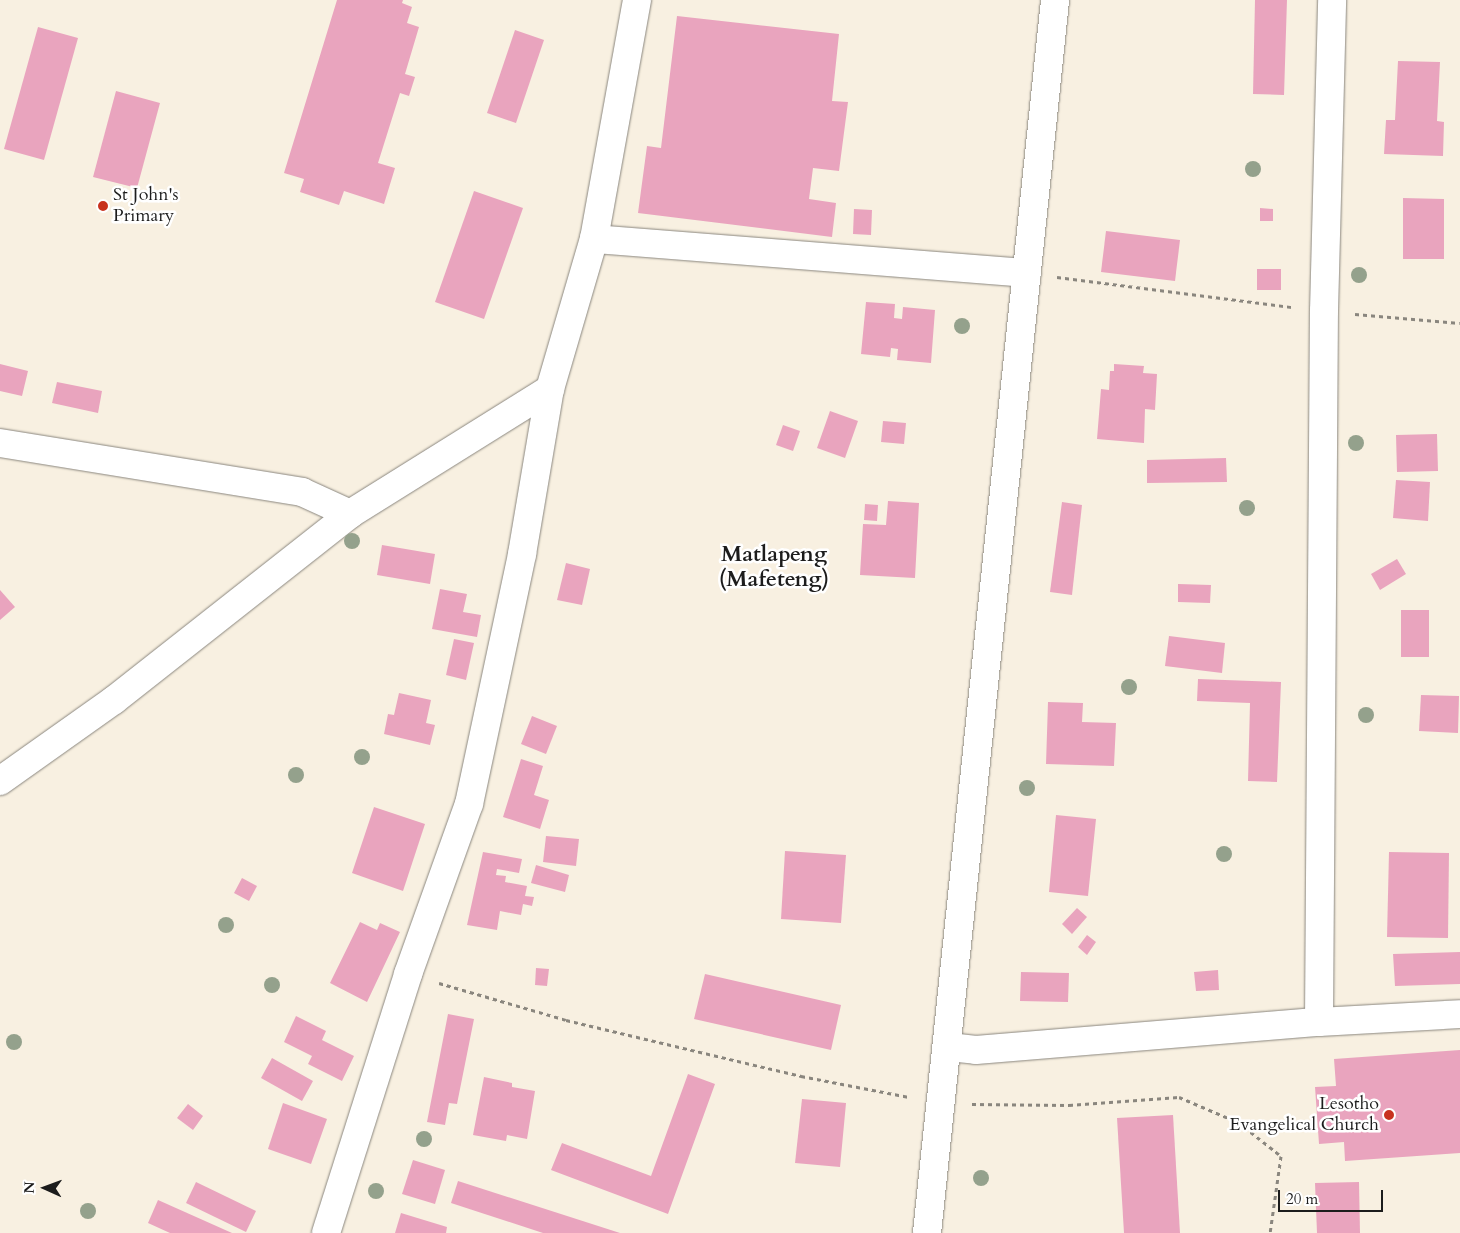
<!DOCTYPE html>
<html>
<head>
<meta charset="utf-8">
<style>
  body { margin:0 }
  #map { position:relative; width:1460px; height:1233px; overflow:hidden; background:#f8f0e1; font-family:Cardo,serif }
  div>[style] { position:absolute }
  .building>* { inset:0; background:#e9a4be }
  .path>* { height:3px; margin-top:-1.5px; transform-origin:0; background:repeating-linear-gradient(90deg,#8a867e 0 4px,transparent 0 8px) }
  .roads { filter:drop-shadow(0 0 1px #8a867e) drop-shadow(0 0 1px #8a867e) }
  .minor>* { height:28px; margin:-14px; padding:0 14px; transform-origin:14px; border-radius:14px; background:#fff }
  .trees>* { width:16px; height:16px; margin:-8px; border-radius:50%; background:#94a18c }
  .dots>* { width:14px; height:14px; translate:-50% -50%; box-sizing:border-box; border:2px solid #fff; border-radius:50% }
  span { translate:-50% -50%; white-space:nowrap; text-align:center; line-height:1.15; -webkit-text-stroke:5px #fff; paint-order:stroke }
  .poi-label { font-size:18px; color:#1c1c1c }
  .left { translate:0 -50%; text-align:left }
  .right { translate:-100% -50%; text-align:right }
  .district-label { font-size:22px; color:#1c1c1c; font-weight:700 }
  .north { position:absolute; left:20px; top:1163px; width:50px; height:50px; -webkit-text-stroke:4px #fff; paint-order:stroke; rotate:272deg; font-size:14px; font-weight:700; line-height:20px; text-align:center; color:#1c1c1c }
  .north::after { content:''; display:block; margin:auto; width:18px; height:22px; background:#1c1c1c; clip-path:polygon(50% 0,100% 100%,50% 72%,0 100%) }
  .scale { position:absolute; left:1278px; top:1190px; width:105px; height:22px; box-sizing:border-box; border:2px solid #1c1c1c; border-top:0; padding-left:6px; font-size:15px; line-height:18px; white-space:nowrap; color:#1c1c1c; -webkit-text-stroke:4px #fff; paint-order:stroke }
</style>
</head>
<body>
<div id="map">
  <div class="building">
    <i style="clip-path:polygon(337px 0,403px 0,402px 3px,412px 7px,407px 23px,419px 27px,405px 74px,415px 77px,409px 96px,400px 93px,378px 163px,395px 168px,384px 204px,344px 191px,339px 205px,300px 192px,304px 179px,284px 173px)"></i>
    <i style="clip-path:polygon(1255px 0,1287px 0,1284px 95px,1253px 94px)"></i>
    <i style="clip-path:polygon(677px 16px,839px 34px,832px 101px,848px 102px,839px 171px,813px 168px,809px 199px,836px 203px,832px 237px,638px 213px,647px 146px,661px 148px)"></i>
    <i style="clip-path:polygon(38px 27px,78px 38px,44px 160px,4px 149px)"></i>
    <i style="clip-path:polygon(515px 30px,544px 40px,516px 123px,487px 113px)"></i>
    <i style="clip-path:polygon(1398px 61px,1440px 62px,1437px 121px,1444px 122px,1443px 156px,1384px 154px,1386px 120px,1395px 120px)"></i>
    <i style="clip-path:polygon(116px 91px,160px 103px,137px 188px,93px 177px)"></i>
    <i style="clip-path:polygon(474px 191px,523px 208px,484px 319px,435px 302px)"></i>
    <i style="clip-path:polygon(1403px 198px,1444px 199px,1444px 259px,1403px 259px)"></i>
    <i style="clip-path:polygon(1260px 208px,1273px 209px,1273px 221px,1260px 221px)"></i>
    <i style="clip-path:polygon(854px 209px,872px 210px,871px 235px,853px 234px)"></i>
    <i style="clip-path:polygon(1106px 231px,1180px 240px,1175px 281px,1101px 272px)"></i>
    <i style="clip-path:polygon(1257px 269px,1281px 269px,1281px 290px,1257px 290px)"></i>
    <i style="clip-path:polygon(866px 302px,895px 304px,894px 318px,902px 319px,903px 307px,935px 310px,931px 363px,897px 360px,898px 349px,891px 348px,890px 357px,861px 354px)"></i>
    <i style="clip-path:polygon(0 364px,28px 371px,22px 396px,0 391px)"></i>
    <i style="clip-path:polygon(1114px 364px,1144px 366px,1143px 373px,1157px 374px,1155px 410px,1145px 409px,1144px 443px,1097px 439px,1101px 389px,1109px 390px,1110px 371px,1114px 371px)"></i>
    <i style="clip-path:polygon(57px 382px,102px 391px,98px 413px,52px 403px)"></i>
    <i style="clip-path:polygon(830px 411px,858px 421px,845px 458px,817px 448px)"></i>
    <i style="clip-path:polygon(883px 421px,906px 423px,904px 444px,881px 442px)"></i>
    <i style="clip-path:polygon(783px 425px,800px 431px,793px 451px,776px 445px)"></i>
    <i style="clip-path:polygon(1437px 434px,1438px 471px,1397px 472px,1396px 435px)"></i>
    <i style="clip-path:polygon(1226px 458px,1227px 482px,1147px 483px,1147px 460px)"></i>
    <i style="clip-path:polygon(1396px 480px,1430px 482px,1428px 521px,1393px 518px)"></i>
    <i style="clip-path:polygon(888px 501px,919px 503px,915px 578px,860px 575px,863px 524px,886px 525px)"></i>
    <i style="clip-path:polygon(1062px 502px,1082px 505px,1072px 595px,1050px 592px)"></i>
    <i style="clip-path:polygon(865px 504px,878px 505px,877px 521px,864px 520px)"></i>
    <i style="clip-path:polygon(382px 545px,435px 554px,430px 584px,377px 575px)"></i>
    <i style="clip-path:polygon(1397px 559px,1406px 574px,1380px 590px,1371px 574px)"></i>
    <i style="clip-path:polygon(566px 563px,590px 569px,582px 605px,557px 600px)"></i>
    <i style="clip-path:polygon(1178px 584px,1211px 585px,1210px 603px,1178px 602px)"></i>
    <i style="clip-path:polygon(440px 589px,467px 594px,463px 612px,481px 615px,477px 637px,432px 629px)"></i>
    <i style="clip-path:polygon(0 590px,15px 607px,0 620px)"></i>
    <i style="clip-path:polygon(1401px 610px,1429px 610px,1429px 657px,1401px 657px)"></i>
    <i style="clip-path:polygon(1169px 636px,1225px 643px,1222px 673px,1165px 666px)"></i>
    <i style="clip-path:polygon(454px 639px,474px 643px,466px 680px,446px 675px)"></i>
    <i style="clip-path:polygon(1198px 679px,1281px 682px,1277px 782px,1248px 781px,1250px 703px,1197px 701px)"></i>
    <i style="clip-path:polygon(399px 693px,431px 700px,426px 723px,435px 725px,430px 745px,384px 734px,388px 714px,394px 715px)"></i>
    <i style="clip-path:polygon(1421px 695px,1459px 696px,1458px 733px,1419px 731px)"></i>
    <i style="clip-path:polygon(1048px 702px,1083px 703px,1082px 722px,1116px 723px,1114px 766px,1046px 764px)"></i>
    <i style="clip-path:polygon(532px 716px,557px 726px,546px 754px,521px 744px)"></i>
    <i style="clip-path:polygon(521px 759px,543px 766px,534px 795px,549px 800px,540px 829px,503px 817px)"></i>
    <i style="clip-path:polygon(374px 807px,425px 824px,403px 891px,352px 873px)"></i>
    <i style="clip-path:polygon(1056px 815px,1096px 819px,1088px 896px,1049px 892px)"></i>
    <i style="clip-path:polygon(546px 836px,579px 839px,576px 866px,543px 862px)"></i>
    <i style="clip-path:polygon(785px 851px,846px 855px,841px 923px,781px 919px)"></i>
    <i style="clip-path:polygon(483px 852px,522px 859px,519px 873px,497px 869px,496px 875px,506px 876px,505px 882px,527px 886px,525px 896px,534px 897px,532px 906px,523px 904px,521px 915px,500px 911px,497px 930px,467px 925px)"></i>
    <i style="clip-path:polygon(1389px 852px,1449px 853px,1448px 938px,1387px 937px)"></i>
    <i style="clip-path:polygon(536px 865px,569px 875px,565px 892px,531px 883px)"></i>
    <i style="clip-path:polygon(242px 878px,257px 886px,249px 901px,234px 893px)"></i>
    <i style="clip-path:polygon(1077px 908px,1087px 917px,1072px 934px,1062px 924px)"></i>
    <i style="clip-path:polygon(360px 922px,377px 930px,380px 923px,400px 932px,367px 1002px,330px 983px)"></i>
    <i style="clip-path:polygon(1087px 935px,1096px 942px,1087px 955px,1078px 947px)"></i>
    <i style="clip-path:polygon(1460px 952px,1460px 984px,1395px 986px,1393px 954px)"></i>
    <i style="clip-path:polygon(536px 968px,549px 969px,547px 986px,535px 985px)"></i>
    <i style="clip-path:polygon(1218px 970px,1219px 990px,1196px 991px,1194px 972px)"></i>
    <i style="clip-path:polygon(1021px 972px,1069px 973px,1068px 1002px,1020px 1001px)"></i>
    <i style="clip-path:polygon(705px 974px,841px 1005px,831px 1050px,694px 1019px)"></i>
    <i style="clip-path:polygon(448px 1014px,474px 1019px,457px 1104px,449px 1103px,445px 1125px,427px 1122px)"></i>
    <i style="clip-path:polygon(296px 1016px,326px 1031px,322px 1040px,354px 1056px,342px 1081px,308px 1064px,312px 1056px,284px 1042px)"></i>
    <i style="clip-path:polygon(1460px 1050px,1460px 1153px,1345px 1161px,1344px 1142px,1319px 1144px,1315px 1087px,1336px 1086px,1334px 1059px)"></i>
    <i style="clip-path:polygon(272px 1058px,313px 1081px,302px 1101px,261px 1078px)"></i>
    <i style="clip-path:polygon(688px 1074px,715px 1084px,668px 1214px,551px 1170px,562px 1143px,651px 1176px)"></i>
    <i style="clip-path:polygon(484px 1077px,512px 1083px,512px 1087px,535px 1091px,527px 1139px,507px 1135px,506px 1141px,473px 1135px)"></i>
    <i style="clip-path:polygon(802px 1099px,846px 1103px,840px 1167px,795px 1163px)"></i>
    <i style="clip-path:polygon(283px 1103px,327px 1119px,311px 1164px,268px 1149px)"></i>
    <i style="clip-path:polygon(188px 1104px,203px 1116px,193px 1130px,177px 1118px)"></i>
    <i style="clip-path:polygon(1173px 1115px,1180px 1233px,1124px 1233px,1117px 1118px)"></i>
    <i style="clip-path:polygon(413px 1160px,445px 1170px,435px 1204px,402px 1194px)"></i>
    <i style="clip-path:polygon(458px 1181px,620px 1233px,543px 1233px,451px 1203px)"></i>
    <i style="clip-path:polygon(196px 1182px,256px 1211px,246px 1232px,186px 1203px)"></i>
    <i style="clip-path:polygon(1359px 1182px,1360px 1233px,1317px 1233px,1315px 1183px)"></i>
    <i style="clip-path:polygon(158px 1200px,232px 1233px,170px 1233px,148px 1223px)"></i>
    <i style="clip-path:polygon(401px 1213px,447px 1227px,446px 1233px,395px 1233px)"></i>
  </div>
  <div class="path">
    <i style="left:1057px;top:277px;width:237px;rotate:7.3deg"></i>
    <i style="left:1355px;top:314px;width:105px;rotate:4.9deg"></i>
    <i style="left:439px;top:983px;width:132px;rotate:16.2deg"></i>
    <i style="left:566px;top:1020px;width:242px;rotate:13.4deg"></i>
    <i style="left:801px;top:1076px;width:110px;rotate:11deg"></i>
    <i style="left:972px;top:1104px;width:97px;rotate:0.6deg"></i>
    <i style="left:1069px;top:1105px;width:110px;rotate:-4.2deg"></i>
    <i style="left:1179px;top:1097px;width:64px;rotate:23deg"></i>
    <i style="left:1238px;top:1122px;width:55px;rotate:38.3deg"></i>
    <i style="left:1281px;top:1156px;width:78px;rotate:98.1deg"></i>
  </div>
  <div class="roads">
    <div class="minor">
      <i style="left:594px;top:239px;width:434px;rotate:4.5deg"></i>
      <i style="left:0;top:443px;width:306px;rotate:9.2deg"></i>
      <i style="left:302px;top:492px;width:53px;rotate:24.6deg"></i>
      <i style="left:0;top:781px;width:140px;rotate:-35.4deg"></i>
      <i style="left:114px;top:700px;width:300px;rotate:-38.2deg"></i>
      <i style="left:350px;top:514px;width:236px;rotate:-32deg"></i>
      <i style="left:1319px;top:1022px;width:711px;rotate:-89.6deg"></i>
      <i style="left:1324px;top:311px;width:311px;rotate:-88.5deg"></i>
      <i style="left:949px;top:1047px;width:27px;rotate:6deg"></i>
      <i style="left:976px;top:1050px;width:344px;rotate:-4.7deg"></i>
      <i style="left:1319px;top:1022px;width:141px;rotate:-3.2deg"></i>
      <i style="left:326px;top:1233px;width:272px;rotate:-72.4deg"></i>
      <i style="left:408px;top:974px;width:181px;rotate:-70.3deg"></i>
      <i style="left:469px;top:804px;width:256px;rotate:-78deg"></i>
      <i style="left:522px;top:554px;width:167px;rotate:-80.4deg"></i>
      <i style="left:550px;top:389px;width:156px;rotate:-73.7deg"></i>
      <i style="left:594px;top:239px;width:243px;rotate:-79.8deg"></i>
      <i style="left:927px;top:1233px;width:1240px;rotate:-84.07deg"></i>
    </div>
  </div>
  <div class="trees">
    <i style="left:1253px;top:169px"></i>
    <i style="left:1359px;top:275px"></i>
    <i style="left:962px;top:326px"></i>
    <i style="left:1356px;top:443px"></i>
    <i style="left:1247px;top:508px"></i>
    <i style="left:352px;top:541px"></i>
    <i style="left:1129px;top:687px"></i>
    <i style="left:1366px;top:715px"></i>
    <i style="left:362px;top:757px"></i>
    <i style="left:296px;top:775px"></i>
    <i style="left:1027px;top:788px"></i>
    <i style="left:1224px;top:854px"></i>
    <i style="left:226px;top:925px"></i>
    <i style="left:272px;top:985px"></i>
    <i style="left:14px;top:1042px"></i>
    <i style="left:424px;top:1139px"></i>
    <i style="left:981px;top:1178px"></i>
    <i style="left:376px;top:1191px"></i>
    <i style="left:88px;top:1211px"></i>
  </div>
  <div class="dots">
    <i style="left:103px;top:206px;background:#c8321e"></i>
    <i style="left:1389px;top:1115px;background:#c8321e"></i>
  </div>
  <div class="poi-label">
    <span class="left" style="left:113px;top:206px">St John's<br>Primary</span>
    <span class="right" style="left:1379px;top:1115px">Lesotho<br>Evangelical Church</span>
  </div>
  <div class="district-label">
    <span style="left:774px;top:567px">Matlapeng<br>(Mafeteng)</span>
  </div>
  <div class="north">N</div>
  <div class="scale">20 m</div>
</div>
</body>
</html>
